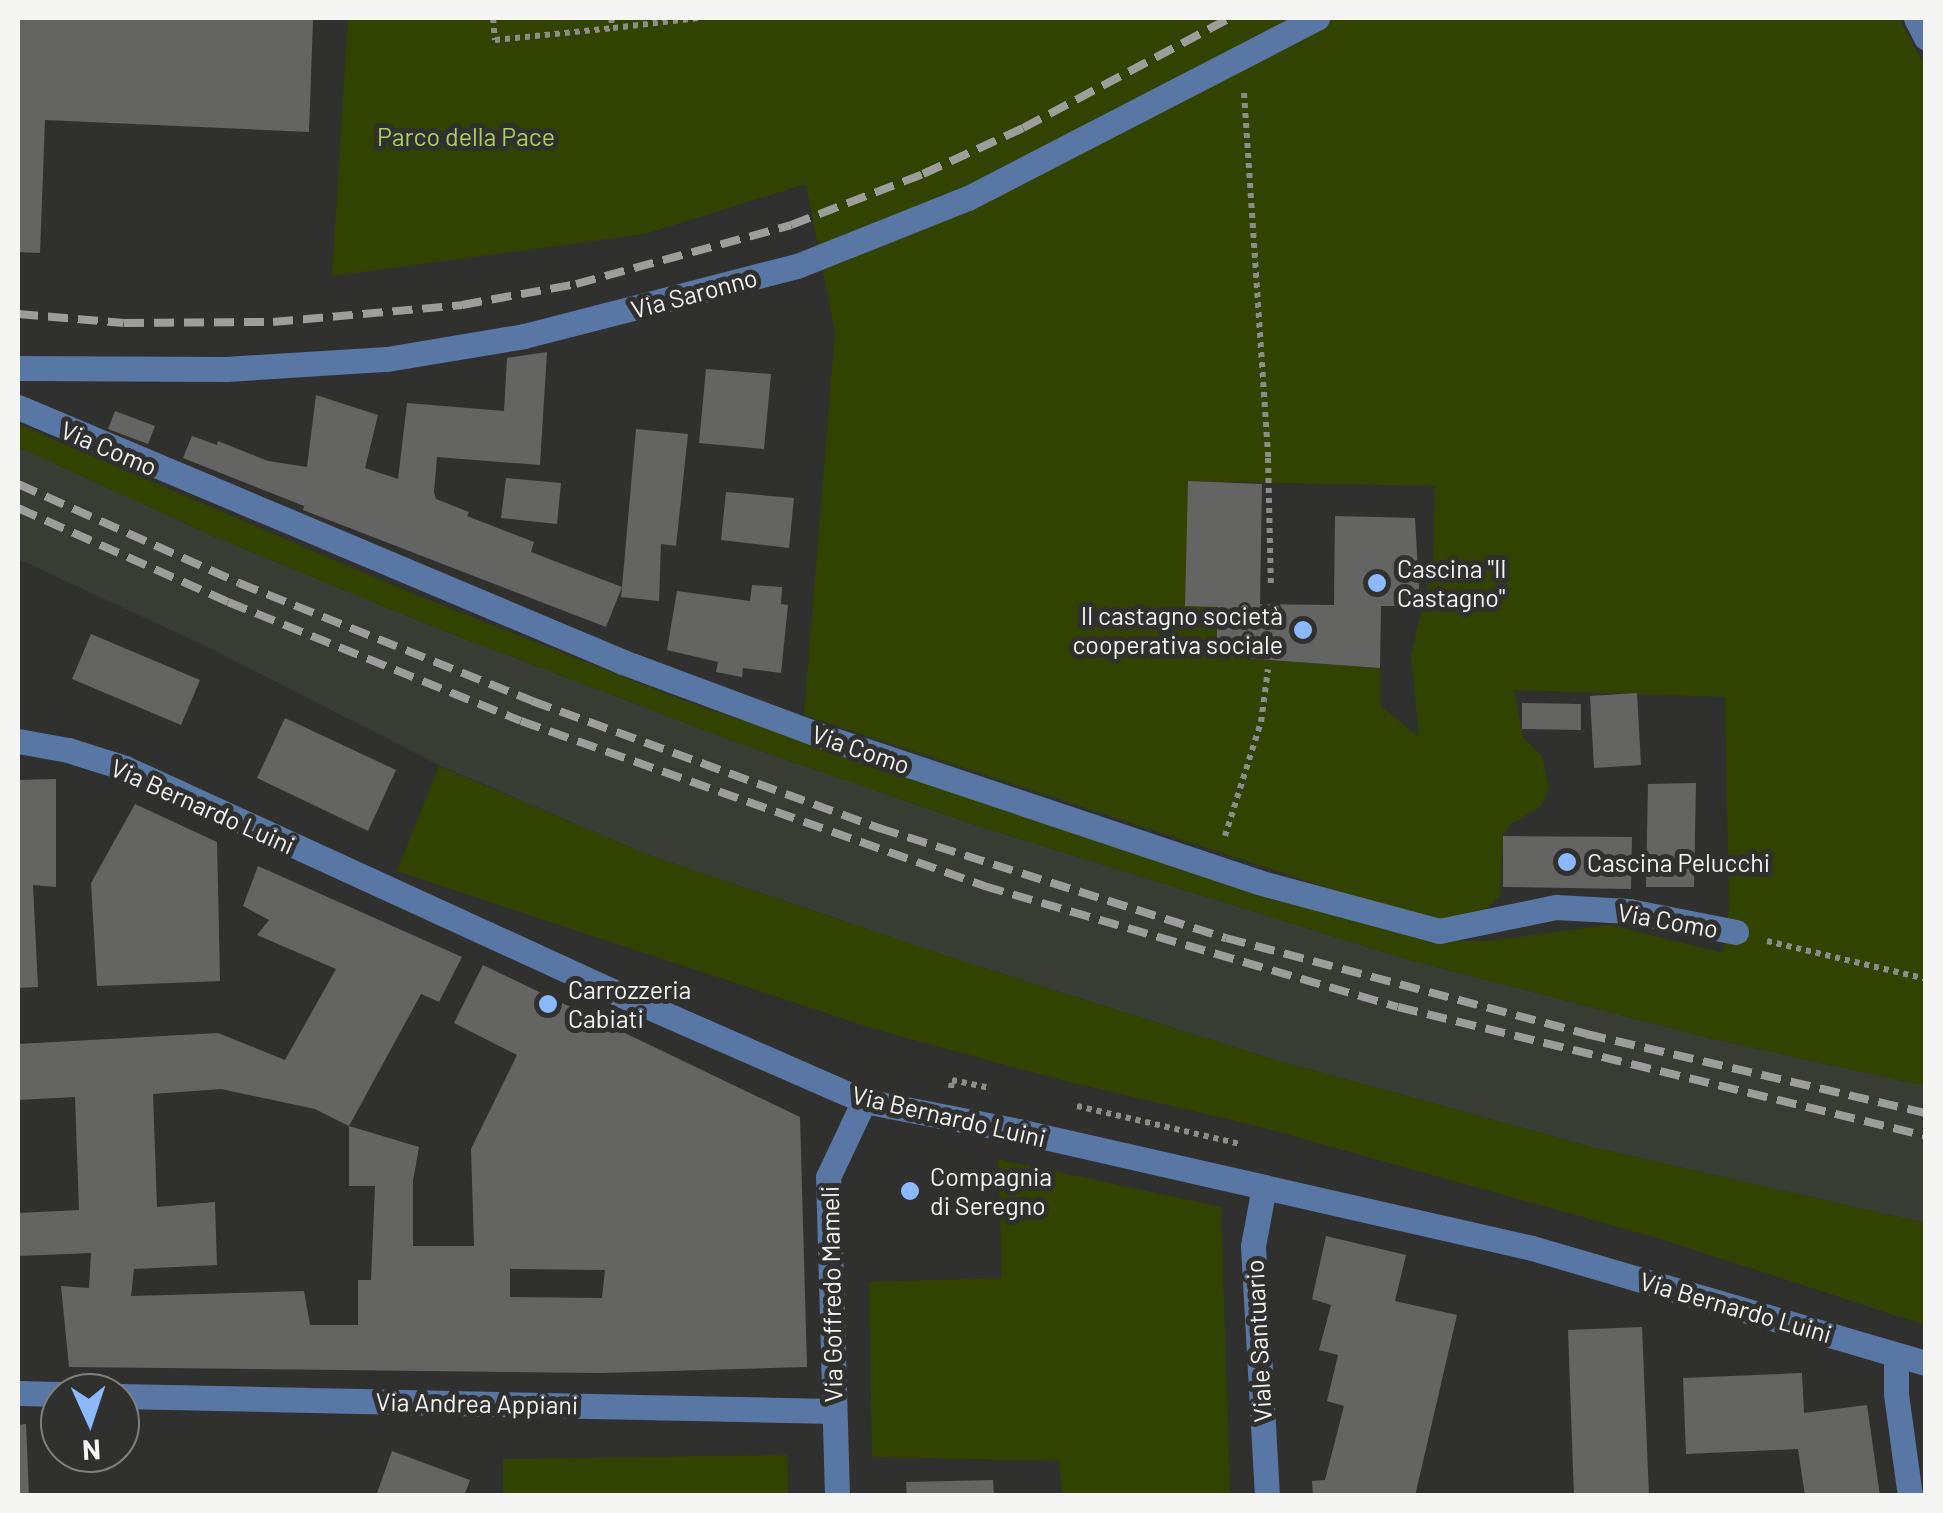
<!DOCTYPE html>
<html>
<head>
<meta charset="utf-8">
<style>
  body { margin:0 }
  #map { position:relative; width:1943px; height:1513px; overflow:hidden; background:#30312e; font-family:Barlow,sans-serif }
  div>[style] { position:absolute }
  .built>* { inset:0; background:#393c33 }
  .green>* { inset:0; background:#324200 }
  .building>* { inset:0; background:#646562 }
  .path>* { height:6px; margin-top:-3px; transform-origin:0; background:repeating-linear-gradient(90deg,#8c8d8a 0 5px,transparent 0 10px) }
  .minor>* { height:25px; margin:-12.5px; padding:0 12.5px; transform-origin:12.5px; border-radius:12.5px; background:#5977a4 }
  .rail>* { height:8px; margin-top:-4px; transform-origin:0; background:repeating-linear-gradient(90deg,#9d9d9b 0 20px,transparent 0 30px) }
  .dots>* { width:28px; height:28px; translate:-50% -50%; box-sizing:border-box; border:5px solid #30312e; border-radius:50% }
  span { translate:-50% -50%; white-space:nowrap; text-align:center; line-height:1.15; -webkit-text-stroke:10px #30312e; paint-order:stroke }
  .park-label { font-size:25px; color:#aece5f }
  .street-label { font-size:25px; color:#f5f5f3 }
  .poi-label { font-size:25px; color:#f5f5f3 }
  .left { translate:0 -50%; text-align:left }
  .right { translate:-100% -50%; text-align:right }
  .frame { position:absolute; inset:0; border:20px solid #f5f5f3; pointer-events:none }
  .north { position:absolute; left:40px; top:1373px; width:100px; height:100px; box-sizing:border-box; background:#30312e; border:2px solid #7f7f7d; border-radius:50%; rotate:177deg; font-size:28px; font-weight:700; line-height:40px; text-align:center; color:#f5f5f3 }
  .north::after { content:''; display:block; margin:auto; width:35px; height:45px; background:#8cb9fc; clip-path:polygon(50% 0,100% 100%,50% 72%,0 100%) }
</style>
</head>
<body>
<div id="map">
  <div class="built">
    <i style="clip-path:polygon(18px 447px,213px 536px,434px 627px,741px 744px,972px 824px,1406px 959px,1713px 1039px,1925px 1086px,1925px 1223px,1592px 1147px,1272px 1059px,953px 958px,646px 854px,439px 765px,210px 648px,18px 559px)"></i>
  </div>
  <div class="green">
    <i style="clip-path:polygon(evenodd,348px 18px,1899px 18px,1926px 69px,1925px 1086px,1713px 1039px,1406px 959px,972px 824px,741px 744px,434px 627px,213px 536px,18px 447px,18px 424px,416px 595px,690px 703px,1231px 884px,1437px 941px,1487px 941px,1610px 925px,1723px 953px,1729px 908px,1725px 697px,1514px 690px,1523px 738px,1542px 756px,1549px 788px,1541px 806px,1510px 825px,1503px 836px,1500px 896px,1482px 912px,1446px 920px,1410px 915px,804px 715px,835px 332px,806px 184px,645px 234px,332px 276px,348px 18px,1188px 481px,1435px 486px,1433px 563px,1411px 656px,1419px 737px,1380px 706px,1380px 668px,1217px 656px,1218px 607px,1188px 481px)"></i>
    <i style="clip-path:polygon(439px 766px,646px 854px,953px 958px,1272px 1059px,1592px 1147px,1925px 1223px,1925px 1325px,1661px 1239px,1265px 1128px,1061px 1080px,874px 1029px,397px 871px)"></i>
    <i style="clip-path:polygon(998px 1159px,1221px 1207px,1230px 1495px,1062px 1495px,1059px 1461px,872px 1457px,869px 1282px,1002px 1278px)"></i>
    <i style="clip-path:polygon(787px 1455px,788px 1495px,503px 1495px,503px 1459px)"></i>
  </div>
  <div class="building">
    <i style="clip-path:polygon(18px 18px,313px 20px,309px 132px,45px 120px,40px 253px,18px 252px)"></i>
    <i style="clip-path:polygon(547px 352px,540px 465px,437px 457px,434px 492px,436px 499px,469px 512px,467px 516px,534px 542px,531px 552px,622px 587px,636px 429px,688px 434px,676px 546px,661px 544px,659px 601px,621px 597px,622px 587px,606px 627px,303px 510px,304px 506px,183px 458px,192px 436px,217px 445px,218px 441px,268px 461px,307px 467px,316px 395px,378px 415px,365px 468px,398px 479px,407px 403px,504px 411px,507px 358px)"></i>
    <i style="clip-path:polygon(706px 369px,771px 374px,764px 449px,699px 443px)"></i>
    <i style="clip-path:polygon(115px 411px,155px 426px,148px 444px,108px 429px)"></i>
    <i style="clip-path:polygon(506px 478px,561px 483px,557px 524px,501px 518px)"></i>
    <i style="clip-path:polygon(1188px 481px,1262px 484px,1260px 604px,1334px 605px,1335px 516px,1415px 518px,1420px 606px,1381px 606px,1380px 668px,1216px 656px,1218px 607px,1185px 606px)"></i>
    <i style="clip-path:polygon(726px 492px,794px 498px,789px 548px,721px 540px)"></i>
    <i style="clip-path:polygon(752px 585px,782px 587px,781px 604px,788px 605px,781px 673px,743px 668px,742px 677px,716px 672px,718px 662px,667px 650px,677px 591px,750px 601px)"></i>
    <i style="clip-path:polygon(91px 634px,200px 680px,181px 725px,72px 679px)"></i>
    <i style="clip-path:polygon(1637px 693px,1641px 765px,1594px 768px,1590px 696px)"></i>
    <i style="clip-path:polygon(1522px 703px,1581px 704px,1581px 730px,1522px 729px)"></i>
    <i style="clip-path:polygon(285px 718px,396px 770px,368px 831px,257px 778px)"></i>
    <i style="clip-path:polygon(56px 779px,56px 887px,33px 885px,38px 987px,18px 988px,18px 780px)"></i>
    <i style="clip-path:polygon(1696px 783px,1694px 887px,1646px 887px,1648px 784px)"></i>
    <i style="clip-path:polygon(135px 804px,217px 842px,220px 981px,97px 986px,91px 883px)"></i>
    <i style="clip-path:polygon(1503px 836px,1632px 837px,1631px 889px,1503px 887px)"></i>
    <i style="clip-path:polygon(evenodd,258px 866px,462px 957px,439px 1002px,421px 994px,349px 1126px,315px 1109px,221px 1089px,153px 1094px,157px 1207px,215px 1202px,217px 1265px,134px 1269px,131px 1296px,304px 1291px,310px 1325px,358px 1325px,358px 1280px,371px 1280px,375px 1186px,349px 1186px,349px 1126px,419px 1147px,413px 1181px,413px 1246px,474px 1246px,471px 1149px,517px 1055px,454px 1023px,483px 965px,800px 1117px,807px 1367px,601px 1373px,69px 1367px,61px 1286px,89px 1288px,91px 1253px,18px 1256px,18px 1213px,79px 1210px,75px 1097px,18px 1100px,18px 1044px,218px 1033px,285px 1060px,336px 969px,257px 935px,269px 920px,243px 906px,258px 866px,510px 1269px,605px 1270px,602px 1298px,510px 1297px,510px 1269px)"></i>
    <i style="clip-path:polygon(1326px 1236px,1406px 1255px,1395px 1301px,1457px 1315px,1415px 1496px,1313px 1496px,1312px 1481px,1325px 1480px,1344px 1406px,1327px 1401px,1338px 1355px,1319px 1350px,1331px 1305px,1312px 1299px)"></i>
    <i style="clip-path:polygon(1642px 1327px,1649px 1496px,1574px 1496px,1568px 1330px)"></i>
    <i style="clip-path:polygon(1802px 1373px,1804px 1413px,1867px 1405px,1880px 1496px,1805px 1496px,1798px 1449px,1686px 1454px,1683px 1378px)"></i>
    <i style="clip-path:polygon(26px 1424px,29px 1496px,18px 1496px,18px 1425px)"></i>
    <i style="clip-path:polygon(392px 1451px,470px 1480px,464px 1496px,376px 1496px)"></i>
    <i style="clip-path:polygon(993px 1480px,994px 1496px,907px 1496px,906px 1482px)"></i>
  </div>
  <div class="path">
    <i style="left:493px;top:18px;width:22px;rotate:85deg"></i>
    <i style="left:495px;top:40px;width:119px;rotate:-5.8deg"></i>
    <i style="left:611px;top:18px;width:10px;rotate:79deg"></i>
    <i style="left:613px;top:28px;width:86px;rotate:-6.7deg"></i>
    <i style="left:1244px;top:93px;width:366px;rotate:86.2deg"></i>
    <i style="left:1268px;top:458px;width:130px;rotate:88.7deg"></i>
    <i style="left:1225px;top:836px;width:120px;rotate:-72.5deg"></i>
    <i style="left:1261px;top:722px;width:53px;rotate:-82.5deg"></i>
    <i style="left:1767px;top:941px;width:163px;rotate:13.4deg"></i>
    <i style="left:951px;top:1088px;width:8px;rotate:-83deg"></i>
    <i style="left:952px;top:1080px;width:35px;rotate:12deg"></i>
    <i style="left:1077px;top:1106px;width:167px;rotate:13.1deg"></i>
  </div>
  <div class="minor">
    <i style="left:1916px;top:18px;width:22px;rotate:63deg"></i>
    <i style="left:18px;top:368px;width:208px;rotate:0.3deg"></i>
    <i style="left:226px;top:369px;width:161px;rotate:-3.6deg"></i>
    <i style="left:387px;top:359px;width:139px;rotate:-9.5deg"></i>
    <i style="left:524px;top:336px;width:282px;rotate:-14.4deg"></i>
    <i style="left:797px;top:266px;width:184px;rotate:-21.7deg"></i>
    <i style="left:968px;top:198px;width:393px;rotate:-27.3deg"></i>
    <i style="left:18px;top:407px;width:657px;rotate:22.85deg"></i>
    <i style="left:623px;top:662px;width:212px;rotate:20.4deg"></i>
    <i style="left:822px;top:736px;width:460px;rotate:18.5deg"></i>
    <i style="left:1258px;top:882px;width:188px;rotate:15.1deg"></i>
    <i style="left:1439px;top:931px;width:119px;rotate:-11.6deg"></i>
    <i style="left:1556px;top:907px;width:73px;rotate:3.1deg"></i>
    <i style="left:1629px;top:911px;width:109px;rotate:11.1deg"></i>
    <i style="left:18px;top:741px;width:51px;rotate:10.2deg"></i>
    <i style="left:68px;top:750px;width:60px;rotate:17.5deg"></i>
    <i style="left:125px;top:768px;width:533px;rotate:24.6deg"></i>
    <i style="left:610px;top:990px;width:277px;rotate:23.6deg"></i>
    <i style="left:864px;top:1101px;width:157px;rotate:11deg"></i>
    <i style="left:1018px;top:1131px;width:527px;rotate:12.82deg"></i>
    <i style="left:1532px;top:1248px;width:410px;rotate:16.3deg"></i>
    <i style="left:1264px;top:1187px;width:60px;rotate:100.6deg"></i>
    <i style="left:1253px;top:1246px;width:250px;rotate:86.8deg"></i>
    <i style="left:1896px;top:1355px;width:39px;rotate:90deg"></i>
    <i style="left:1896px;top:1394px;width:103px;rotate:82.2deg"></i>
    <i style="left:18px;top:1393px;width:42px;rotate:1.4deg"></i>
    <i style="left:120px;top:1396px;width:713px;rotate:1.21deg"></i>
    <i style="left:837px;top:1496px;width:319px;rotate:-91.6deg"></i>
    <i style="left:828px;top:1177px;width:84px;rotate:-64.7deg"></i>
  </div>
  <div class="rail">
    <i style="left:18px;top:314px;width:106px;rotate:4.9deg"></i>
    <i style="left:124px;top:323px;width:149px;rotate:-0.4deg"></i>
    <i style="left:273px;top:322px;width:190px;rotate:-5.1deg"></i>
    <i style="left:462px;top:305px;width:116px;rotate:-10.4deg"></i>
    <i style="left:576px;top:284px;width:223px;rotate:-15.3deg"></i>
    <i style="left:791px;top:225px;width:142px;rotate:-21.1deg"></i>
    <i style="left:923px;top:174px;width:110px;rotate:-24.7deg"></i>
    <i style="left:1023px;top:128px;width:234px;rotate:-28deg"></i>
    <i style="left:18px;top:484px;width:242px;rotate:24.1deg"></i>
    <i style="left:239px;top:583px;width:316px;rotate:21.9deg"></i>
    <i style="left:532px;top:701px;width:370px;rotate:20.1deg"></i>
    <i style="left:879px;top:828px;width:364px;rotate:17.6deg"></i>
    <i style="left:1226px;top:938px;width:373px;rotate:14.9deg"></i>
    <i style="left:1586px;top:1034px;width:349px;rotate:13.1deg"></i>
    <i style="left:18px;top:508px;width:230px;rotate:24.1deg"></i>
    <i style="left:228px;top:602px;width:316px;rotate:22.1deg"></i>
    <i style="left:521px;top:721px;width:492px;rotate:19.6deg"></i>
    <i style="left:984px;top:886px;width:431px;rotate:16.3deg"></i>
    <i style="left:1398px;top:1007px;width:544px;rotate:13.73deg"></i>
  </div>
  <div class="dots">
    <i style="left:1377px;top:583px;background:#8cb9fc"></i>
    <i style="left:1303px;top:630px;background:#8cb9fc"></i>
    <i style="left:1567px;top:862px;background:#8cb9fc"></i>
    <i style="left:548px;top:1004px;background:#8cb9fc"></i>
    <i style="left:910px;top:1191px;background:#8cb9fc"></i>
  </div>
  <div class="park-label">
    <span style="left:466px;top:136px">Parco della Pace</span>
  </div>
  <div class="street-label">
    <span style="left:694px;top:293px;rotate:-15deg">Via Saronno</span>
    <span style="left:109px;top:448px;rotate:23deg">Via Como</span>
    <span style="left:861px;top:749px;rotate:19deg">Via Como</span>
    <span style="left:203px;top:806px;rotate:24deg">Via Bernardo Luini</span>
    <span style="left:1668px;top:920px;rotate:10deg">Via Como</span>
    <span style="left:949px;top:1116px;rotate:13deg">Via Bernardo Luini</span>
    <span style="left:831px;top:1294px;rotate:-91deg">Via Goffredo Mameli</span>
    <span style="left:1736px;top:1307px;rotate:16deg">Via Bernardo Luini</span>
    <span style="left:1258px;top:1341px;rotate:-93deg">Viale Santuario</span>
    <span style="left:477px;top:1403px;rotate:1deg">Via Andrea Appiani</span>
  </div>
  <div class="poi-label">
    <span class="left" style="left:1397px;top:583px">Cascina "Il<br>Castagno"</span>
    <span class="right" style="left:1283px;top:630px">Il castagno società<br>cooperativa sociale</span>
    <span class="left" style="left:1587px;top:862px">Cascina Pelucchi</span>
    <span class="left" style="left:568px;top:1004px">Carrozzeria<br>Cabiati</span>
    <span class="left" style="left:930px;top:1191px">Compagnia<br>di Seregno</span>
  </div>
  <div class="frame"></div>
  <div class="north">N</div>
</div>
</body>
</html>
